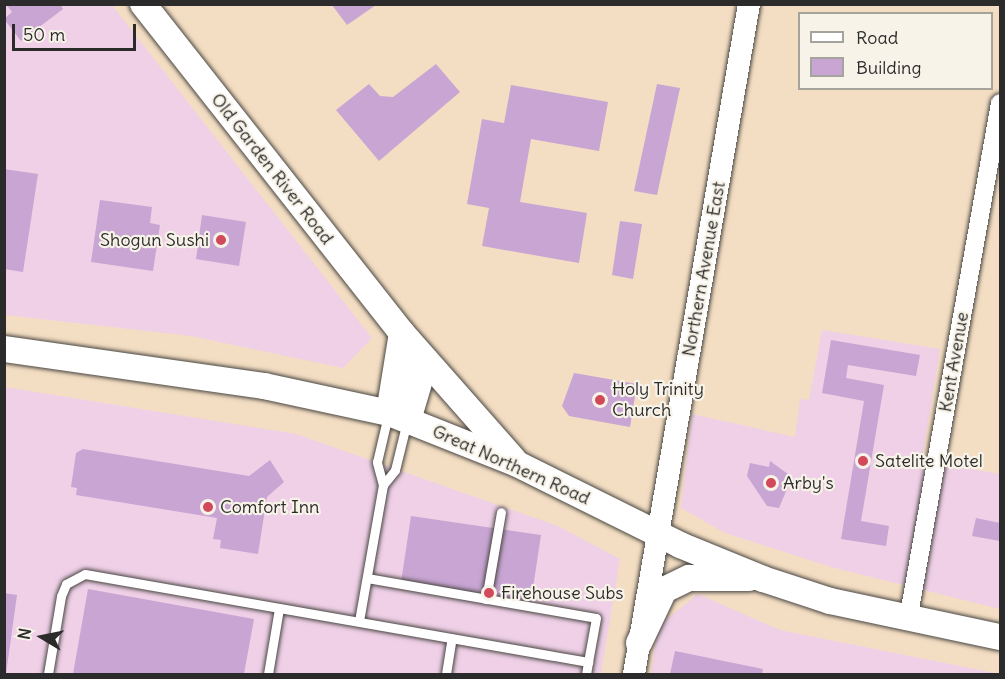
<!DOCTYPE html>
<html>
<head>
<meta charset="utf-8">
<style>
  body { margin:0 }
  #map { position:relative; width:1005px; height:679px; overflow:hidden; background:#f4dec3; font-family:Delius,sans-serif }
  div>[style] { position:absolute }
  .built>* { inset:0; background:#efd0e7 }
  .building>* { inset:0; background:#c8a5d3 }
  .roads { filter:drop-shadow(0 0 2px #494642) drop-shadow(0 0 2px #494642) }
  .service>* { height:9px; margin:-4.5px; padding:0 4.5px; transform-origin:4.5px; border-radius:4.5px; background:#fff }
  .minor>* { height:18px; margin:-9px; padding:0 9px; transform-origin:9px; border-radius:9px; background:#fff }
  .tertiary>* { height:22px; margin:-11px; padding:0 11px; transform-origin:11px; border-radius:11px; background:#fff }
  .secondary>* { height:26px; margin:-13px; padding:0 13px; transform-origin:13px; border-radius:13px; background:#fff }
  .dots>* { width:16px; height:16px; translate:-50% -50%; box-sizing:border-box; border:3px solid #f7f3e8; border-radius:50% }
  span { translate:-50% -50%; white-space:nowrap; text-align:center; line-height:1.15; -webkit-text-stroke:4.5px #f7f3e8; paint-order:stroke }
  .street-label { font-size:18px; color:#2b2b2b }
  .poi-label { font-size:18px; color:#2b2b2b }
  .right { translate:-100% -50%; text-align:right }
  .left { translate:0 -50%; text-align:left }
  .frame { position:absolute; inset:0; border:6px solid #2b2b2b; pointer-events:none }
  .legend { position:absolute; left:798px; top:12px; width:195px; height:78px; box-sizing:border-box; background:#f7f3e8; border:2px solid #a5a39c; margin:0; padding:8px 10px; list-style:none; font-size:18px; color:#2b2b2b }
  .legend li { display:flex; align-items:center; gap:12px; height:30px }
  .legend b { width:30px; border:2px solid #a5a39c }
  .north { position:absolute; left:12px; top:607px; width:60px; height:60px; -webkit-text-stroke:4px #f7f3e8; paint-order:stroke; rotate:280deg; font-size:16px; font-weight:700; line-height:24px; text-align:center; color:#2b2b2b }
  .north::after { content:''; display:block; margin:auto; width:21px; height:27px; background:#2b2b2b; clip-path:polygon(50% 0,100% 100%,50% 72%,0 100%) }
  .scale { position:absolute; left:12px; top:24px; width:124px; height:27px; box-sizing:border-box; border:3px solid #2b2b2b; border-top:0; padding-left:8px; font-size:18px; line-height:21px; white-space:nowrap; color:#2b2b2b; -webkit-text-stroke:4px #f7f3e8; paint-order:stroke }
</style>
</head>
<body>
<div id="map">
  <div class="built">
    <i style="clip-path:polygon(5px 5px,112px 5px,372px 338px,343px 368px,191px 336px,5px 315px)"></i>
    <i style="clip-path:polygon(822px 330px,940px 349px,922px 460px,1000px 474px,1000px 609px,831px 567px,725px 533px,681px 508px,692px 414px,795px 437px,800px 399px,809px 400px)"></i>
    <i style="clip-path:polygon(5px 387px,296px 434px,558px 526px,620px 559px,601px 674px,5px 674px)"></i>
    <i style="clip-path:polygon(698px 594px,780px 630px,1000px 674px,651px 674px,658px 626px)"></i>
  </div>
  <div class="building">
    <i style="clip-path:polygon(6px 4px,60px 4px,63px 9px,21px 41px,4px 19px,12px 12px)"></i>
    <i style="clip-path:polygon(332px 5px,376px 5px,347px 25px)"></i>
    <i style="clip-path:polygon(436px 64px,460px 92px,379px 161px,336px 110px,369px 84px,380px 96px,393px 97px)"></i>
    <i style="clip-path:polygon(657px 84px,680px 88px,657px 195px,634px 191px)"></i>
    <i style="clip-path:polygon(511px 85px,608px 102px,599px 151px,531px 139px,520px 202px,587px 213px,579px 263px,482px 246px,489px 208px,467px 204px,482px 119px,504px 123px)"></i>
    <i style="clip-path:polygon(4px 169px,38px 174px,23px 272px,4px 269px)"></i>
    <i style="clip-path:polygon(100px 200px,152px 207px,150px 223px,160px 225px,153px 271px,91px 262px)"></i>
    <i style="clip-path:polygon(202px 215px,246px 222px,239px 266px,196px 259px)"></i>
    <i style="clip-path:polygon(620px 221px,642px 224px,633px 279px,612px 275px)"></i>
    <i style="clip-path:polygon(831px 340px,920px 355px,916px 376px,848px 365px,846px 378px,884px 385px,861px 521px,889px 526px,886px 546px,841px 539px,864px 401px,822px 393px)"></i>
    <i style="clip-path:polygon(574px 373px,637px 384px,630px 427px,569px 416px,562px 406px)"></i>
    <i style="clip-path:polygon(83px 449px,249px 476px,270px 460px,284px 482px,267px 497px,258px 554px,220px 548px,221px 540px,213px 539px,217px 518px,76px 495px,77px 488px,71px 487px,76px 453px)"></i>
    <i style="clip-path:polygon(770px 461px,792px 477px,779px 508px,767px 506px,747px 476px,750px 463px,769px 467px)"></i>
    <i style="clip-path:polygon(411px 516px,541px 535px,530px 608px,400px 589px)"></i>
    <i style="clip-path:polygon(976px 518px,1000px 523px,1000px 541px,972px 536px)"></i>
    <i style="clip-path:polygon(88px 589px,254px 619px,244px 674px,73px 674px)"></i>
    <i style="clip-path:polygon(4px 593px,17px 595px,6px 674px,4px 674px)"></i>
    <i style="clip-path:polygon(675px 651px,763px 669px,762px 674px,670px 674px)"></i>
  </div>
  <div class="roads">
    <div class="service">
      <i style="left:383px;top:485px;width:19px;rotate:-51deg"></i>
      <i style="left:395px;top:470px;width:50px;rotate:-76.2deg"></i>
      <i style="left:367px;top:578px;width:232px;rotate:9.9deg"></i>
      <i style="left:596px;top:618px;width:45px;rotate:100.3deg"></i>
      <i style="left:486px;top:599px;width:88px;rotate:-80.2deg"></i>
      <i style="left:359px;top:621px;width:138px;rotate:-80deg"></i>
      <i style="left:383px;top:485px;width:24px;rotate:-105deg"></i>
      <i style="left:377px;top:462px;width:48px;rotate:-76.8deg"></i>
      <i style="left:48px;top:674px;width:79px;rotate:-80.5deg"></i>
      <i style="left:61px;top:596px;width:13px;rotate:-67deg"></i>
      <i style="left:66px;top:584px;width:21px;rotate:-28deg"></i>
      <i style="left:85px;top:574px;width:511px;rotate:9.92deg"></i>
      <i style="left:588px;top:662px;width:12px;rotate:99deg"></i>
      <i style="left:268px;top:674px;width:67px;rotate:-80.5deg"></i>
      <i style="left:446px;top:674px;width:36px;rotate:-81deg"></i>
    </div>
    <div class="minor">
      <i style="left:908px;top:620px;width:525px;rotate:-79.91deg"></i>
    </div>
    <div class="tertiary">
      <i style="left:634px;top:674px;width:680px;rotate:-80.26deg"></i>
    </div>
    <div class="secondary">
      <i style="left:143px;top:4px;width:419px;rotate:51.8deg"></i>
      <i style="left:402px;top:333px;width:168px;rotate:48.6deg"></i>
      <i style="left:4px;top:349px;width:263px;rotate:8.1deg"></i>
      <i style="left:264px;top:386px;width:128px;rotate:12.2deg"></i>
      <i style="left:389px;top:413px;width:138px;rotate:21.7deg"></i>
      <i style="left:517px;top:464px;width:182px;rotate:26.4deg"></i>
      <i style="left:680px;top:545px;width:90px;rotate:22.3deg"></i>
      <i style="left:763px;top:579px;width:71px;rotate:18.2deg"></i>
      <i style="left:830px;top:601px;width:174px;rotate:12deg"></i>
      <i style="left:389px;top:413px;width:81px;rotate:-80.8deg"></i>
      <i style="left:408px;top:420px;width:46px;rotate:-73.5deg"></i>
      <i style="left:421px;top:376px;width:22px;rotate:-93deg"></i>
      <i style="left:639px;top:643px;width:59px;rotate:-64.7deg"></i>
      <i style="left:664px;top:590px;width:28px;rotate:-26deg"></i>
      <i style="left:689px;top:578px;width:60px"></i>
    </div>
  </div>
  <div class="dots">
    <i style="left:221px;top:240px;background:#d1495b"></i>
    <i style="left:600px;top:400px;background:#d1495b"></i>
    <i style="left:863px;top:461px;background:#d1495b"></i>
    <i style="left:771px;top:483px;background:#d1495b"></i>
    <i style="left:208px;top:507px;background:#d1495b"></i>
    <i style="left:489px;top:593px;background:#d1495b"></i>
  </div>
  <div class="street-label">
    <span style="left:272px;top:169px;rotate:52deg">Old Garden River Road</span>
    <span style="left:704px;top:269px;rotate:-80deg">Northern Avenue East</span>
    <span style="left:954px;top:362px;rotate:-80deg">Kent Avenue</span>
    <span style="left:511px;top:465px;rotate:24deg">Great Northern Road</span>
  </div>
  <div class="poi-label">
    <span class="right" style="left:209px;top:240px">Shogun Sushi</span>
    <span class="left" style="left:612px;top:400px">Holy Trinity<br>Church</span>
    <span class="left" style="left:875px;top:461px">Satelite Motel</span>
    <span class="left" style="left:783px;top:483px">Arby's</span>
    <span class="left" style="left:220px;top:507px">Comfort Inn</span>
    <span class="left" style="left:501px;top:593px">Firehouse Subs</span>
  </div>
  <div class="frame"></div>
  <ul class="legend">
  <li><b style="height:8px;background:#fff"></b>Road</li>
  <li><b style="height:16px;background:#c8a5d3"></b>Building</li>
  </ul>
  <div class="north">N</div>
  <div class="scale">50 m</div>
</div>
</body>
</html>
